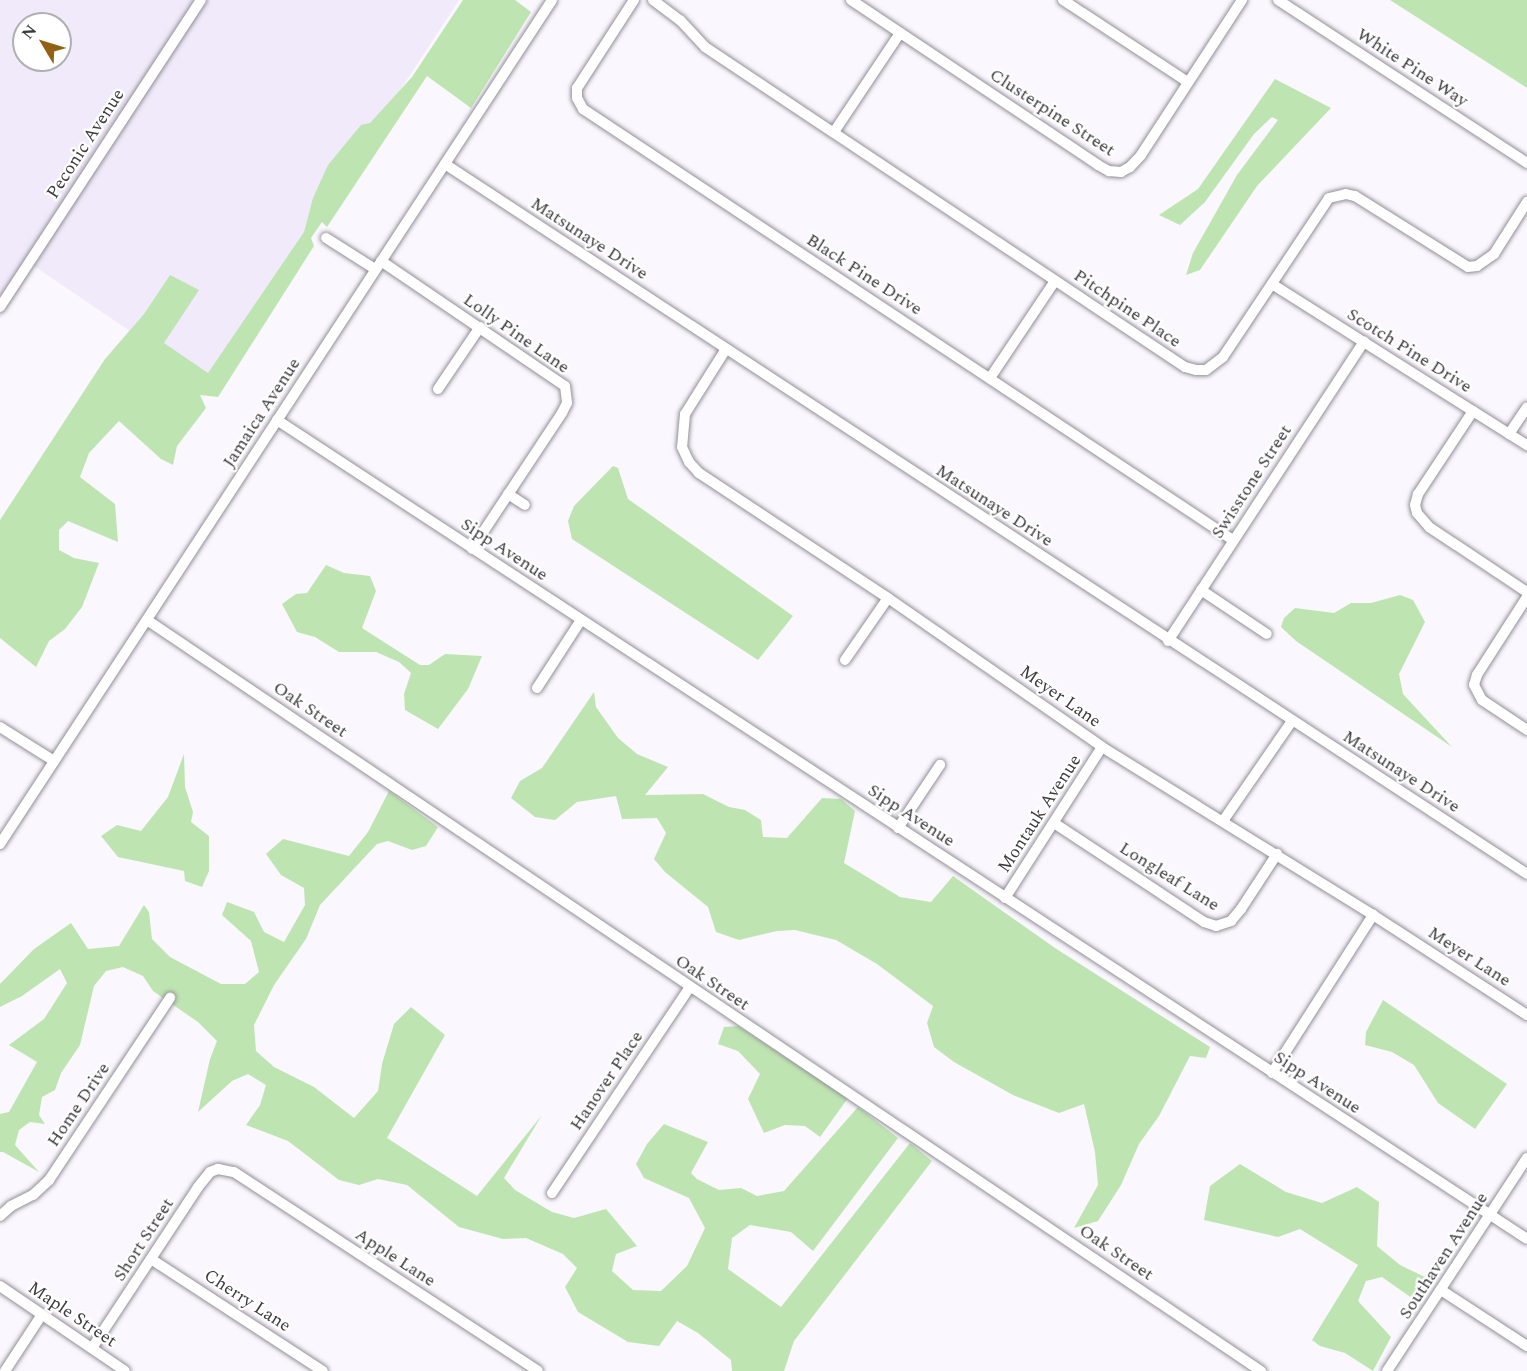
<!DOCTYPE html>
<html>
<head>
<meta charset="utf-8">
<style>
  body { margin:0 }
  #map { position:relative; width:1527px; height:1371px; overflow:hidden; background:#faf7fe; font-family:Spectral,serif }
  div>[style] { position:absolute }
  .built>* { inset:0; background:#f1eafa }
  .green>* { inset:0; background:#bee5b1 }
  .roads { filter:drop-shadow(0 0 2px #928f96) drop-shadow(0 0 2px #928f96) }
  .minor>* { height:10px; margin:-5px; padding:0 5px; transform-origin:5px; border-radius:5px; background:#fff }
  span { translate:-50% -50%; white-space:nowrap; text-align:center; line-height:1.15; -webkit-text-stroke:4.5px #fff; paint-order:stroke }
  .street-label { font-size:18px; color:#3b3a3d }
  .north { position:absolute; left:12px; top:12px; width:60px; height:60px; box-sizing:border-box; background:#fff; border:2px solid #b1b0b1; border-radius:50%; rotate:308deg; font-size:16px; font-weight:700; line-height:24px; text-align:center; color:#3b3a3d }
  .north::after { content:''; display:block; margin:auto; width:21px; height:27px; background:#926111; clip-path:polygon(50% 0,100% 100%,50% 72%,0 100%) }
</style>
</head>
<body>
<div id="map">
  <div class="built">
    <i style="clip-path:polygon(evenodd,0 0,459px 0,208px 384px,34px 266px,0 319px,0 0,24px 24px,60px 24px,60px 60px,24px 60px,24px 24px)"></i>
  </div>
  <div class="green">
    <i style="clip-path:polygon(463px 0,515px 0,531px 12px,471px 108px,427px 76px,327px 227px,322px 222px,311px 238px,314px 246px,218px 397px,200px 395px,206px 408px,177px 446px,173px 465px,161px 459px,119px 421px,89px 453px,80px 477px,115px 504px,118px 542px,68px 521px,59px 530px,59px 550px,74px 558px,99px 563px,82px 607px,65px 629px,49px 641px,36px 667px,0 638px,0 520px,105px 359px,144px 314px,170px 275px,199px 290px,164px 343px,208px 373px,304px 232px,313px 198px,328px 165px,361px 125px,370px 123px,412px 77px)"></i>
    <i style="clip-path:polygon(1390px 0,1527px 0,1527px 88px)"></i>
    <i style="clip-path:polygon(1275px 79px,1331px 108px,1257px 186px,1200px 270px,1186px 275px,1193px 253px,1237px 175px,1278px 120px,1272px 117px,1254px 134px,1205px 202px,1180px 225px,1159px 215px,1198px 189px)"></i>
    <i style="clip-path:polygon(613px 466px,618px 468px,628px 499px,793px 616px,758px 660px,572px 539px,568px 521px,574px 506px)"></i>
    <i style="clip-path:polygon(326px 565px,344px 573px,370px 576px,376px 591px,362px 628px,420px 665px,429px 665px,445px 654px,482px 656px,468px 689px,438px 729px,405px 710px,404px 694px,411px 673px,399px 662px,376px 652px,339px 652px,315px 637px,297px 632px,282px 604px,296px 594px,307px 593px)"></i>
    <i style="clip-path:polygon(1400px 595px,1413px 600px,1425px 622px,1399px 674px,1403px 694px,1452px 747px,1296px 641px,1281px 627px,1284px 618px,1295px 608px,1334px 613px,1351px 603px,1371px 603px)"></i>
    <i style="clip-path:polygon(594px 692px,596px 707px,618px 738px,637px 754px,668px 767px,645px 795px,703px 794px,729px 807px,745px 810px,761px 820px,763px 837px,787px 838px,822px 798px,841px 799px,855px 811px,844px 863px,900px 897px,931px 902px,953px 876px,1055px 948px,1210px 1047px,1206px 1058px,1190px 1056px,1159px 1116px,1139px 1144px,1121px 1185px,1098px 1221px,1074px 1228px,1098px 1185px,1095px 1152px,1084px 1104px,1059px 1113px,1013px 1095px,954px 1062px,934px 1047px,927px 1023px,933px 1006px,877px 964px,836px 940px,795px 930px,777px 931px,739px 940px,716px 932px,708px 907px,665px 872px,654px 859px,666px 833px,657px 818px,622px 819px,616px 796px,577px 802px,555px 820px,535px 817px,511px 798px,520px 781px,542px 768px)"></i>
    <i style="clip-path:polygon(184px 754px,185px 787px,193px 812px,191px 822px,209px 836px,209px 871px,202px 887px,185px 881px,184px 871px,118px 857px,101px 836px,117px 825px,141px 831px,168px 797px)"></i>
    <i style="clip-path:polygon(389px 791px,438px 827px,426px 846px,412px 850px,388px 841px,377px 844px,320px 905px,306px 939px,274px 985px,254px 1025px,256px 1051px,274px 1067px,314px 1087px,354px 1118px,378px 1091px,382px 1064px,394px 1024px,411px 1007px,445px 1035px,387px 1138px,477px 1196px,542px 1115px,504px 1178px,515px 1190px,552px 1212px,574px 1218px,606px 1209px,637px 1246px,616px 1254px,612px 1271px,633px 1290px,661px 1291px,687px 1266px,705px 1228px,689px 1198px,644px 1178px,636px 1164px,647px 1144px,664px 1124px,708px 1142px,691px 1173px,697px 1179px,719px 1190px,741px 1188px,757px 1196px,784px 1191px,858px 1107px,898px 1138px,813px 1251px,791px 1232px,750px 1225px,732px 1238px,728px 1269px,781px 1307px,910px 1143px,932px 1161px,794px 1341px,784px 1371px,732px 1371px,731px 1360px,698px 1333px,677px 1321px,659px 1346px,628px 1342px,578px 1312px,565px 1287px,577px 1268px,563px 1254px,526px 1238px,503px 1239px,459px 1227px,407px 1185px,378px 1179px,359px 1185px,339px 1180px,288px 1141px,246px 1125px,260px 1105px,266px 1085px,248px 1074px,232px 1081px,198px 1112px,210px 1059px,217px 1041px,198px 1022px,153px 991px,143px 976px,123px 967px,106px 971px,94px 986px,80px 1045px,61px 1073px,55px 1090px,42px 1097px,39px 1115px,45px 1124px,30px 1122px,19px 1130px,15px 1145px,39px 1172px,3px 1152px,0 1152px,0 1114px,9px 1112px,37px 1062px,9px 1045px,44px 1019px,67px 983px,60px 969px,22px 996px,0 1007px,0 984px,34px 949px,71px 923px,88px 949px,119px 946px,144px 905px,149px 912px,152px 939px,170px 957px,221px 984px,245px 984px,259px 972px,251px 941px,222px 915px,227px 902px,254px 912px,264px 932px,284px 942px,305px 905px,304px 888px,281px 875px,266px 854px,283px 839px,349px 856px,368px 832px)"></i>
    <i style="clip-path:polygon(1383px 1000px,1507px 1084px,1475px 1129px,1438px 1103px,1414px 1065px,1392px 1052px,1365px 1045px,1366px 1032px)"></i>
    <i style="clip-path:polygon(738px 1026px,848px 1098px,820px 1137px,805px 1126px,785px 1125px,764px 1133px,748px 1099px,760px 1074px,738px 1051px,718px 1044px,724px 1027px)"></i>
    <i style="clip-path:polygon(1240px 1164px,1286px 1192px,1322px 1203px,1357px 1187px,1379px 1202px,1377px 1246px,1400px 1265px,1433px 1281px,1416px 1301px,1382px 1277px,1366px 1281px,1358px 1301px,1391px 1337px,1373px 1371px,1345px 1353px,1320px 1346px,1312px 1340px,1358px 1265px,1300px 1229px,1278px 1237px,1204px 1220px,1210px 1186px)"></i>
  </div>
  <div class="roads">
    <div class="minor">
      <i style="left:634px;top:0;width:105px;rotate:122.9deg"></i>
      <i style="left:577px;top:88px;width:10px;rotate:90deg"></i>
      <i style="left:577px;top:98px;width:13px;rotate:61deg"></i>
      <i style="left:583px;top:109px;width:780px;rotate:33.55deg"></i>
      <i style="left:653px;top:0;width:34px;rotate:37deg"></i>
      <i style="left:680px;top:20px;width:37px;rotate:47deg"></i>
      <i style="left:705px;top:47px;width:577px;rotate:33.69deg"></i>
      <i style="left:1185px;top:367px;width:11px;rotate:15deg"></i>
      <i style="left:1196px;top:370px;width:10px"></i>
      <i style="left:1206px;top:370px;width:21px;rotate:-37deg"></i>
      <i style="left:1223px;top:357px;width:191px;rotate:-56.3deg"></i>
      <i style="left:1329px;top:198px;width:17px;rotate:-13deg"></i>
      <i style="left:1346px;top:194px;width:9px;rotate:13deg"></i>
      <i style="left:1355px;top:196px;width:133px;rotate:32.1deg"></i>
      <i style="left:1468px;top:267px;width:9px;rotate:-6deg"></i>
      <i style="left:1477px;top:266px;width:21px;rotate:-35deg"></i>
      <i style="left:1494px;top:254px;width:62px;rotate:-57.6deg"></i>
      <i style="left:851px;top:0;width:297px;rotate:33.7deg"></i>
      <i style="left:1098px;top:165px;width:13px;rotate:29deg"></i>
      <i style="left:1109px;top:171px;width:12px;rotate:5deg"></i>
      <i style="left:1121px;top:172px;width:10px;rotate:-29deg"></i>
      <i style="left:1130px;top:167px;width:16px;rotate:-47deg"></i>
      <i style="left:1141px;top:155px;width:185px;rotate:-56.9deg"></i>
      <i style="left:1063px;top:0;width:149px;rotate:33.3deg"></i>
      <i style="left:1278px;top:0;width:298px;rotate:33.2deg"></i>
      <i style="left:834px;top:132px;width:119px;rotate:-56.3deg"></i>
      <i style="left:445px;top:164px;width:1294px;rotate:33.27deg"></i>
      <i style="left:326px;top:238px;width:58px;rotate:32.3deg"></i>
      <i style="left:381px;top:261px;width:222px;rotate:34.2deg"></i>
      <i style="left:565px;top:386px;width:17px;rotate:83deg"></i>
      <i style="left:567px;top:403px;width:11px;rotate:117deg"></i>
      <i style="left:562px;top:413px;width:163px;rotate:123.5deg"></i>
      <i style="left:1272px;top:284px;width:302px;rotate:32.3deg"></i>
      <i style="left:0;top:307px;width:367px;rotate:-56.8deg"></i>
      <i style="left:726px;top:349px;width:77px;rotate:122.2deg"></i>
      <i style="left:685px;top:414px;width:33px;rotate:95deg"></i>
      <i style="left:682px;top:447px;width:17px;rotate:65deg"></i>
      <i style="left:689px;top:462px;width:15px;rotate:48deg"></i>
      <i style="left:699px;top:473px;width:227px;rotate:33.5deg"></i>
      <i style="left:888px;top:598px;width:261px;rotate:34.8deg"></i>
      <i style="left:1102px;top:747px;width:319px;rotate:31.8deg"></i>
      <i style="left:1373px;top:915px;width:184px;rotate:33deg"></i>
      <i style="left:990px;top:378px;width:117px;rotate:-56.2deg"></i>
      <i style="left:438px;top:389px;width:75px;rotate:-55.9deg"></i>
      <i style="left:1473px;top:411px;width:100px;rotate:123.5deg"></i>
      <i style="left:1418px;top:494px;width:11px;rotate:105deg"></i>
      <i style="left:1415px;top:505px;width:8px;rotate:76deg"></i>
      <i style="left:1417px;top:513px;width:18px;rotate:49deg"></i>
      <i style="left:1429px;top:527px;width:118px;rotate:33.6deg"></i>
      <i style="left:277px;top:420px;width:1494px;rotate:33.23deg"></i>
      <i style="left:1509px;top:434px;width:32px;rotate:-56deg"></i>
      <i style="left:508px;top:494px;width:20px;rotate:33deg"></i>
      <i style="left:1201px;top:590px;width:79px;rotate:33.7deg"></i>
      <i style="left:1527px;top:597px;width:93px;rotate:122.7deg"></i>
      <i style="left:1477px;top:675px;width:10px;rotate:107deg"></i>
      <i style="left:1474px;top:685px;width:17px;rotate:62deg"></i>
      <i style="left:1482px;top:700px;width:54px;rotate:33.7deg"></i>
      <i style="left:147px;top:620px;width:1344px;rotate:33.99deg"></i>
      <i style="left:1168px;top:641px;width:358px;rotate:-56.8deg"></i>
      <i style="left:845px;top:660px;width:75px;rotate:-55.3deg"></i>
      <i style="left:537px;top:688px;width:81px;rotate:-57.1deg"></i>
      <i style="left:0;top:727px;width:64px;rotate:32.2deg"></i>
      <i style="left:1223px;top:821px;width:121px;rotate:-55.4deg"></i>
      <i style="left:1054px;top:823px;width:180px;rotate:33.4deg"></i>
      <i style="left:1204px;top:922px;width:13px;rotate:18deg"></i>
      <i style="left:1216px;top:926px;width:16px;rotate:-18deg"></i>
      <i style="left:1231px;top:921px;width:16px;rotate:-50deg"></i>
      <i style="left:1241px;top:909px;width:66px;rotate:-56.8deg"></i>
      <i style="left:898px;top:828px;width:76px;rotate:-56.3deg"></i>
      <i style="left:0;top:844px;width:1008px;rotate:-56.81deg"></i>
      <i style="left:1005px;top:898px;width:179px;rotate:-57.3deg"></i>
      <i style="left:1272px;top:1073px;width:188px;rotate:-57.4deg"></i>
      <i style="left:552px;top:1193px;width:248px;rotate:-56.2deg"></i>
      <i style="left:0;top:1216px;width:15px;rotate:-42deg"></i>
      <i style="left:11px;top:1206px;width:25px;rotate:-27deg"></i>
      <i style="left:33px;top:1195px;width:22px;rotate:-43deg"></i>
      <i style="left:49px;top:1180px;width:219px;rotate:-56.4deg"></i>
      <i style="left:151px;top:1259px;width:205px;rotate:33.1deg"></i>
      <i style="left:0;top:1286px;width:151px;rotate:34.2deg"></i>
      <i style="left:1441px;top:1290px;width:103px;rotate:33.1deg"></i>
      <i style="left:92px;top:1348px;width:193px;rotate:-56.6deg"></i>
      <i style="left:198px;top:1187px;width:19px;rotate:-51deg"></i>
      <i style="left:210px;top:1172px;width:9px;rotate:-21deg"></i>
      <i style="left:218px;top:1169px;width:16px;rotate:11deg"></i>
      <i style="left:234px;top:1172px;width:363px;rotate:33.2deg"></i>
      <i style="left:5px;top:1371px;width:66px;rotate:-56.8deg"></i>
      <i style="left:1387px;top:1371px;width:255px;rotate:-56.7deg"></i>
    </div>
  </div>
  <div class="street-label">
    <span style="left:1412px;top:68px;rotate:33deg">White Pine Way</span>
    <span style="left:1052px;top:113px;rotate:33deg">Clusterpine Street</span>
    <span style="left:86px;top:144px;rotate:-57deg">Peconic Avenue</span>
    <span style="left:589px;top:239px;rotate:33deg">Matsunaye Drive</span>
    <span style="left:864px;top:275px;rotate:33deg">Black Pine Drive</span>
    <span style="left:1127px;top:309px;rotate:34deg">Pitchpine Place</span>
    <span style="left:516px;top:334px;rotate:35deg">Lolly Pine Lane</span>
    <span style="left:1409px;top:351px;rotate:32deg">Scotch Pine Drive</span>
    <span style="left:262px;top:413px;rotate:-57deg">Jamaica Avenue</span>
    <span style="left:1252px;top:482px;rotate:-57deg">Swisstone Street</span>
    <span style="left:994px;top:506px;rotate:33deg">Matsunaye Drive</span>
    <span style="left:504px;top:550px;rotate:33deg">Sipp Avenue</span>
    <span style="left:1060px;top:697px;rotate:35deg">Meyer Lane</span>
    <span style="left:310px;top:710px;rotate:34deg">Oak Street</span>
    <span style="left:1401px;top:772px;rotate:33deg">Matsunaye Drive</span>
    <span style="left:1040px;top:814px;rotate:-57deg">Montauk Avenue</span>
    <span style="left:911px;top:816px;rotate:33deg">Sipp Avenue</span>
    <span style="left:1169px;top:877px;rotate:32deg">Longleaf Lane</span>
    <span style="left:1469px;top:957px;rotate:33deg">Meyer Lane</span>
    <span style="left:712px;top:983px;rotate:34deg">Oak Street</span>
    <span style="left:607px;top:1081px;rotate:-56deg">Hanover Place</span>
    <span style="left:1317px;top:1083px;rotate:33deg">Sipp Avenue</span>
    <span style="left:79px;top:1105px;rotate:-56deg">Home Drive</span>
    <span style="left:144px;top:1240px;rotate:-57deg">Short Street</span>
    <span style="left:1116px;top:1253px;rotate:34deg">Oak Street</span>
    <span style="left:1444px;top:1256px;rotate:-57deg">Southaven Avenue</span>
    <span style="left:395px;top:1258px;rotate:33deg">Apple Lane</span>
    <span style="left:247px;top:1301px;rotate:33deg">Cherry Lane</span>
    <span style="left:72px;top:1315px;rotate:34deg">Maple Street</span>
  </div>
  <div class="north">N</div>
</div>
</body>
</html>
